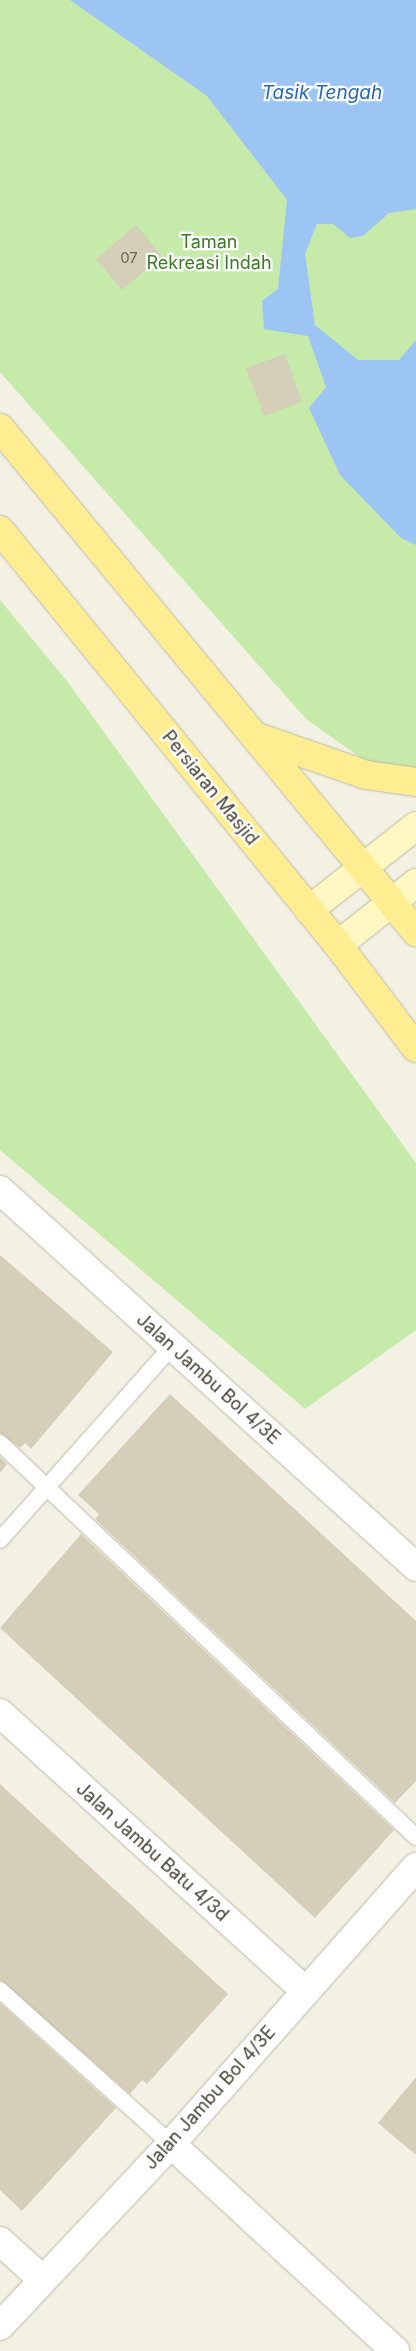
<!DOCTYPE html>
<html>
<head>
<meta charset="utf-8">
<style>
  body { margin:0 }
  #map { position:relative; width:416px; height:2351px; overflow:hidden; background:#f3f1e4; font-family:Inter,sans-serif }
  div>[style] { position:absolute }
  .green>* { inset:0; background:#c5eaaa }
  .water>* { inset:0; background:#9cc5f4 }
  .building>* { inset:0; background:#d5ceb9 }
  .roads { filter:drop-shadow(0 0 1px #bfbaa6) drop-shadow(0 0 1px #bfbaa6) }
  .lane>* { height:16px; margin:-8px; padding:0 8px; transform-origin:8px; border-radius:8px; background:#fff }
  .street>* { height:28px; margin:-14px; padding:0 14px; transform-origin:14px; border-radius:14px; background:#fff }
  .secondary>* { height:28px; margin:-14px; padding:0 14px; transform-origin:14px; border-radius:14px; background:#fff8c2 }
  .primary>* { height:28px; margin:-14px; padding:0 14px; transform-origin:14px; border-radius:14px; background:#ffee91 }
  span { translate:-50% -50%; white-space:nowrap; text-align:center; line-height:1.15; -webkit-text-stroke:4.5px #fff; paint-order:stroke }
  .number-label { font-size:15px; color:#6a6455 }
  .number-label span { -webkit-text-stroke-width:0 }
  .park-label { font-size:18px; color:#3a7b24 }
  .street-label { font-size:18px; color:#464134 }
  .water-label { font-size:19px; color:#2768b7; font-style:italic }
</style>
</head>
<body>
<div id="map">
  <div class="green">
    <i style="clip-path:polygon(0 0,416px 0,416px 775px,364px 760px,306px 719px,0 372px)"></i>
    <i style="clip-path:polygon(0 600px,67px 681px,416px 1163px,416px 1330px,305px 1409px,0 1150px)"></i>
  </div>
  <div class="water">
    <i style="clip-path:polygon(70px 0,416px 0,416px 209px,389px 213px,363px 236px,350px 238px,333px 224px,317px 224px,305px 254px,315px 325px,358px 360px,399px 360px,416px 340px,416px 545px,401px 538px,340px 475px,309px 408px,326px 387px,308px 336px,264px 329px,262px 301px,278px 289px,287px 200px,207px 96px)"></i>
  </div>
  <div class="building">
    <i style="clip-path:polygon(136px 225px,162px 256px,122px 290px,96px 259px)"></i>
    <i style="clip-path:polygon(285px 354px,302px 402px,264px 416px,246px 368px)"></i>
    <i style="clip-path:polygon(0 1255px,113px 1352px,31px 1449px,25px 1443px,20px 1448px,0 1433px)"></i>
    <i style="clip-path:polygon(170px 1394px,416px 1621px,416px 1781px,395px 1803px,95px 1519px,99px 1514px,78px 1495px)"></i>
    <i style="clip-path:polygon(0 1457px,7px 1464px,0 1473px)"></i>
    <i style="clip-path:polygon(81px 1534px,394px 1830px,315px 1918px,0 1628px)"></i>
    <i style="clip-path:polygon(0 1784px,228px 1994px,147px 2084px,142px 2080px,130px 2094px,0 1980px)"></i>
    <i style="clip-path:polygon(0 2003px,116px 2108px,22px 2211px,0 2190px)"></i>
    <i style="clip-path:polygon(416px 2077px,416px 2155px,378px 2123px)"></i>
  </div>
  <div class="roads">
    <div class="lane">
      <i style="left:0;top:1443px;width:573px;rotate:43.44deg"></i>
      <i style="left:0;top:1540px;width:259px;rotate:-48.4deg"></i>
      <i style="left:0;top:1990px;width:230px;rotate:42deg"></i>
    </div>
    <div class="street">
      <i style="left:0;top:1190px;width:561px;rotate:42.18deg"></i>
      <i style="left:0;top:1713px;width:413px;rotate:42.3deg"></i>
      <i style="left:171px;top:2144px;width:305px;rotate:42.7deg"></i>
      <i style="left:0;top:2241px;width:58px;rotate:42.2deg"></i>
      <i style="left:0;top:2326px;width:250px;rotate:-46.8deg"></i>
      <i style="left:171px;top:2144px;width:370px;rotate:-48.5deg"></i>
    </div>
    <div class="secondary">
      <i style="left:309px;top:910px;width:136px;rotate:-38.1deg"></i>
      <i style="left:338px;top:945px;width:100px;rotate:-38.5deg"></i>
    </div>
    <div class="primary">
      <i style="left:0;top:428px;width:654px;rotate:50.46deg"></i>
      <i style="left:0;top:530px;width:535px;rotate:50.84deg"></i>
      <i style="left:338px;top:945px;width:129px;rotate:52.9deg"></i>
      <i style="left:257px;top:737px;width:115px;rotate:19.2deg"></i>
      <i style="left:366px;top:775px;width:50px;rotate:8deg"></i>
    </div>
  </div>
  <div class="number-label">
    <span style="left:129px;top:258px">07</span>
  </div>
  <div class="park-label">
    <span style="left:209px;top:253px">Taman<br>Rekreasi Indah</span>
  </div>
  <div class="street-label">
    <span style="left:210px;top:788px;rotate:51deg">Persiaran Masjid</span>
    <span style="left:208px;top:1379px;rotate:42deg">Jalan Jambu Bol 4/3E</span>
    <span style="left:152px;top:1852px;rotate:42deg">Jalan Jambu Batu 4/3d</span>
    <span style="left:210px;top:2098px;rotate:-48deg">Jalan Jambu Bol 4/3E</span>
  </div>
  <div class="water-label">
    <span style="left:322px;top:93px">Tasik Tengah</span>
  </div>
</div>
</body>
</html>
